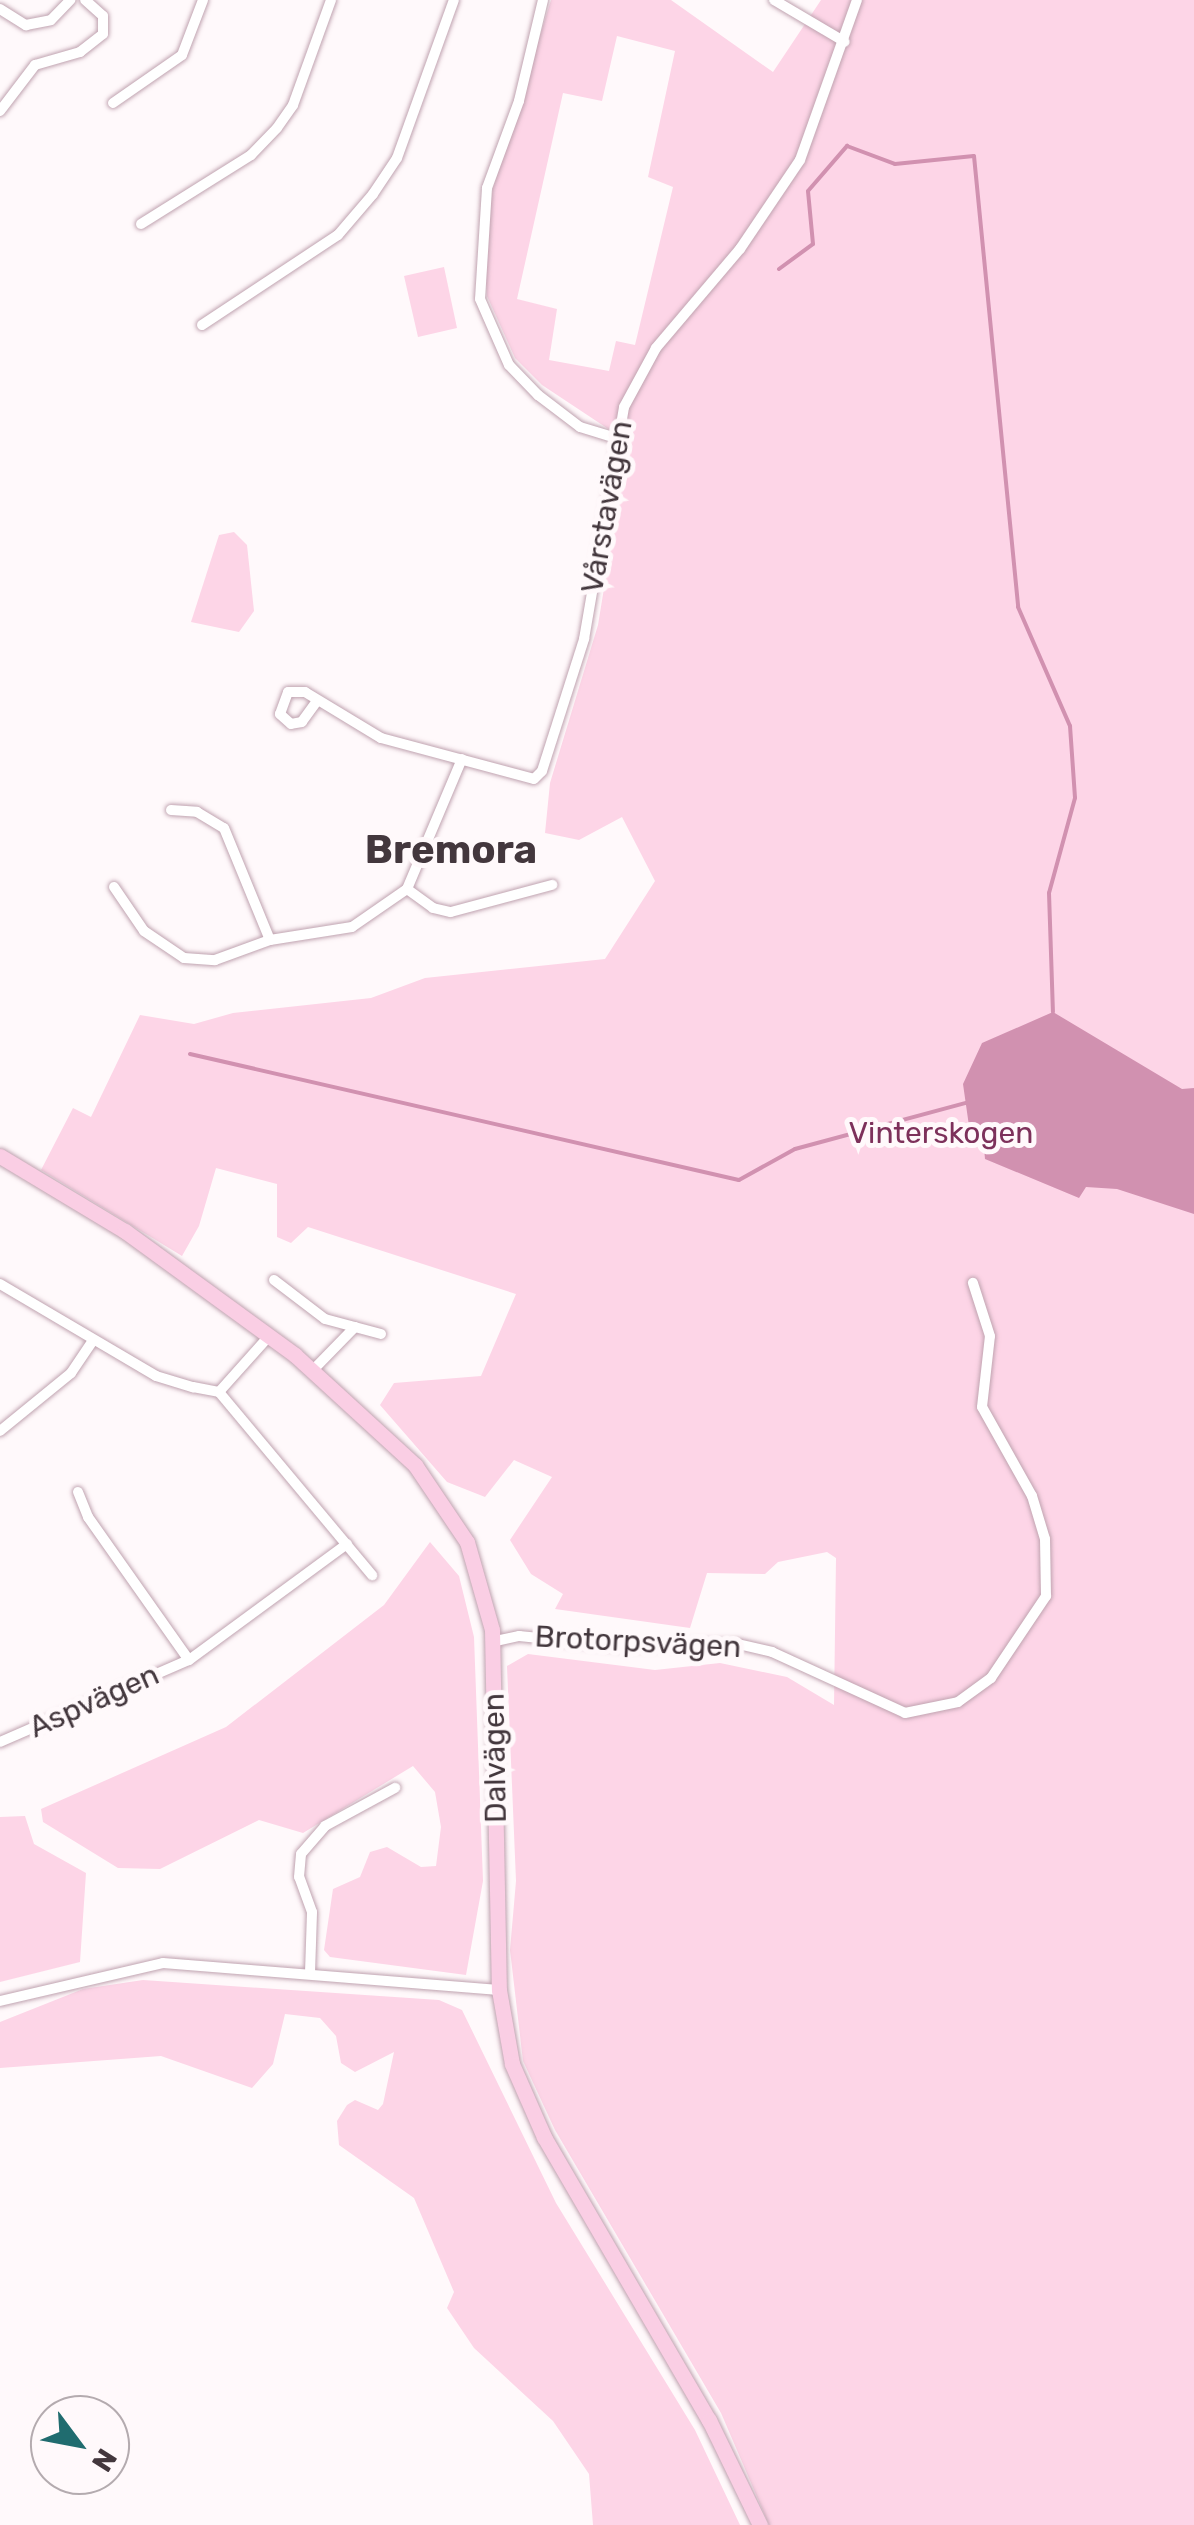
<!DOCTYPE html>
<html>
<head>
<meta charset="utf-8">
<style>
  body { margin:0 }
  #map { position:relative; width:1194px; height:2525px; overflow:hidden; background:#fff9fb; font-family:Rubik,sans-serif }
  div>[style] { position:absolute }
  .green>* { inset:0; background:#fdd5e7 }
  .water>* { inset:0; background:#d191b0 }
  .stream>* { height:4px; margin:-2px; padding:0 2px; transform-origin:2px; border-radius:2px; background:#d191b0 }
  .roads { filter:drop-shadow(0 0 2px #c0a3b0) drop-shadow(0 0 2px #c0a3b0) }
  .minor>* { height:10px; margin:-5px; padding:0 5px; transform-origin:5px; border-radius:5px; background:#fff }
  .primary>* { height:15px; margin:-7.5px; padding:0 7.5px; transform-origin:7.5px; border-radius:7.5px; background:#facee4 }
  span { translate:-50% -50%; white-space:nowrap; text-align:center; line-height:1.15; -webkit-text-stroke:10px #fff9fb; paint-order:stroke }
  .street-label { font-size:30px; color:#43373d }
  .park-label { font-size:30px; color:#7d315b }
  .district-label { font-size:40px; color:#43373d; font-weight:700 }
  .north { position:absolute; left:30px; top:2395px; width:100px; height:100px; box-sizing:border-box; background:#fff9fb; border:2px solid #b4abaf; border-radius:50%; rotate:122deg; font-size:28px; font-weight:700; line-height:40px; text-align:center; color:#43373d }
  .north::after { content:''; display:block; margin:auto; width:35px; height:45px; background:#206c6f; clip-path:polygon(50% 0,100% 100%,50% 72%,0 100%) }
</style>
</head>
<body>
<div id="map">
  <div class="green">
    <i style="clip-path:polygon(evenodd,551px 0,671px 0,773px 72px,821px 0,1194px 0,1194px 2525px,769px 2525px,721px 2413px,555px 2130px,523px 2061px,510px 1950px,516px 1881px,507px 1666px,528px 1654px,655px 1670px,720px 1663px,787px 1677px,834px 1705px,836px 1558px,827px 1552px,778px 1562px,765px 1574px,707px 1573px,690px 1628px,555px 1609px,563px 1594px,531px 1574px,510px 1540px,552px 1477px,514px 1460px,485px 1497px,447px 1482px,380px 1405px,394px 1383px,481px 1376px,516px 1294px,308px 1227px,291px 1243px,277px 1237px,277px 1184px,216px 1168px,199px 1226px,182px 1256px,41px 1170px,73px 1108px,91px 1117px,140px 1015px,194px 1024px,233px 1013px,371px 998px,425px 978px,605px 959px,655px 881px,622px 817px,579px 840px,545px 833px,550px 783px,598px 625px,628px 442px,542px 385px,515px 358px,487px 296px,484px 246px,493px 188px,551px 0,617px 36px,675px 51px,648px 177px,673px 187px,635px 345px,616px 341px,609px 371px,549px 360px,557px 309px,517px 299px,563px 93px,602px 101px,617px 36px)"></i>
    <i style="clip-path:polygon(444px 267px,457px 328px,418px 337px,404px 276px)"></i>
    <i style="clip-path:polygon(234px 532px,247px 545px,254px 611px,239px 632px,191px 622px,219px 535px)"></i>
    <i style="clip-path:polygon(430px 1542px,459px 1576px,474px 1637px,483px 1881px,466px 1975px,330px 1957px,324px 1950px,333px 1889px,360px 1877px,370px 1852px,387px 1847px,421px 1867px,436px 1866px,441px 1827px,435px 1792px,413px 1766px,303px 1833px,259px 1820px,160px 1869px,118px 1868px,43px 1822px,41px 1809px,226px 1727px,384px 1605px)"></i>
    <i style="clip-path:polygon(25px 1816px,34px 1844px,86px 1873px,80px 1962px,0 1982px,0 1817px)"></i>
    <i style="clip-path:polygon(143px 1980px,439px 2000px,462px 2010px,556px 2203px,695px 2430px,740px 2525px,593px 2525px,589px 2474px,553px 2421px,474px 2348px,447px 2308px,454px 2292px,414px 2198px,339px 2145px,337px 2121px,347px 2105px,355px 2100px,378px 2110px,383px 2104px,394px 2052px,355px 2072px,341px 2063px,336px 2036px,320px 2018px,285px 2014px,273px 2064px,252px 2088px,161px 2056px,0 2068px,0 2022px,83px 1989px)"></i>
  </div>
  <div class="water">
    <i style="clip-path:polygon(1053px 1012px,1182px 1089px,1194px 1088px,1194px 1214px,1117px 1189px,1086px 1187px,1079px 1198px,985px 1159px,983px 1136px,969px 1126px,963px 1084px,982px 1043px)"></i>
  </div>
  <div class="stream">
    <i style="left:779px;top:269px;width:42px;rotate:-36.3deg"></i>
    <i style="left:813px;top:244px;width:53px;rotate:-95.4deg"></i>
    <i style="left:808px;top:191px;width:60px;rotate:-49.1deg"></i>
    <i style="left:847px;top:146px;width:51px;rotate:20.6deg"></i>
    <i style="left:895px;top:164px;width:79px;rotate:-5.8deg"></i>
    <i style="left:974px;top:156px;width:453px;rotate:84.4deg"></i>
    <i style="left:1018px;top:607px;width:130px;rotate:66.4deg"></i>
    <i style="left:1070px;top:726px;width:72px;rotate:86deg"></i>
    <i style="left:1075px;top:798px;width:98px;rotate:105.3deg"></i>
    <i style="left:1049px;top:893px;width:119px;rotate:88.1deg"></i>
    <i style="left:190px;top:1054px;width:563px;rotate:12.93deg"></i>
    <i style="left:739px;top:1180px;width:64px;rotate:-29deg"></i>
    <i style="left:795px;top:1149px;width:177px;rotate:-15.1deg"></i>
  </div>
  <div class="roads">
    <div class="minor">
      <i style="left:543px;top:0;width:104px;rotate:103.4deg"></i>
      <i style="left:519px;top:101px;width:93px;rotate:110.2deg"></i>
      <i style="left:487px;top:188px;width:111px;rotate:93.6deg"></i>
      <i style="left:480px;top:299px;width:72px;rotate:66.3deg"></i>
      <i style="left:509px;top:365px;width:42px;rotate:46deg"></i>
      <i style="left:538px;top:395px;width:53px;rotate:37.3deg"></i>
      <i style="left:580px;top:427px;width:39px;rotate:17deg"></i>
      <i style="left:774px;top:0;width:82px;rotate:30.6deg"></i>
      <i style="left:0;top:9px;width:31px;rotate:32deg"></i>
      <i style="left:26px;top:25px;width:25px;rotate:-11deg"></i>
      <i style="left:51px;top:20px;width:28px;rotate:-46deg"></i>
      <i style="left:113px;top:103px;width:84px;rotate:-34.8deg"></i>
      <i style="left:182px;top:55px;width:59px;rotate:-69.1deg"></i>
      <i style="left:0;top:111px;width:58px;rotate:-52.7deg"></i>
      <i style="left:35px;top:65px;width:47px;rotate:-16.1deg"></i>
      <i style="left:80px;top:52px;width:29px;rotate:-38deg"></i>
      <i style="left:103px;top:34px;width:18px;rotate:-90deg"></i>
      <i style="left:103px;top:16px;width:24px;rotate:-138deg"></i>
      <i style="left:141px;top:224px;width:130px;rotate:-32.1deg"></i>
      <i style="left:251px;top:155px;width:37px;rotate:-46deg"></i>
      <i style="left:277px;top:128px;width:28px;rotate:-55deg"></i>
      <i style="left:293px;top:105px;width:112px;rotate:-70.1deg"></i>
      <i style="left:202px;top:325px;width:163px;rotate:-33.5deg"></i>
      <i style="left:338px;top:235px;width:54px;rotate:-49.5deg"></i>
      <i style="left:373px;top:194px;width:43px;rotate:-56.3deg"></i>
      <i style="left:397px;top:158px;width:168px;rotate:-70.2deg"></i>
      <i style="left:317px;top:701px;width:26px;rotate:126deg"></i>
      <i style="left:302px;top:722px;width:11px;rotate:170deg"></i>
      <i style="left:291px;top:724px;width:15px;rotate:-138deg"></i>
      <i style="left:280px;top:714px;width:23px;rotate:-70deg"></i>
      <i style="left:288px;top:692px;width:17px"></i>
      <i style="left:305px;top:692px;width:89px;rotate:31.2deg"></i>
      <i style="left:381px;top:738px;width:158px;rotate:15deg"></i>
      <i style="left:534px;top:779px;width:11px;rotate:-45deg"></i>
      <i style="left:542px;top:771px;width:139px;rotate:-72.3deg"></i>
      <i style="left:584px;top:639px;width:235px;rotate:-80.2deg"></i>
      <i style="left:624px;top:407px;width:67px;rotate:-61.5deg"></i>
      <i style="left:656px;top:348px;width:130px;rotate:-49.7deg"></i>
      <i style="left:740px;top:249px;width:107px;rotate:-56deg"></i>
      <i style="left:800px;top:160px;width:170px;rotate:-70.4deg"></i>
      <i style="left:171px;top:810px;width:26px;rotate:4deg"></i>
      <i style="left:197px;top:812px;width:31px;rotate:31deg"></i>
      <i style="left:224px;top:828px;width:121px;rotate:67.7deg"></i>
      <i style="left:114px;top:887px;width:53px;rotate:55.7deg"></i>
      <i style="left:144px;top:931px;width:48px;rotate:34deg"></i>
      <i style="left:184px;top:958px;width:31px;rotate:4deg"></i>
      <i style="left:215px;top:960px;width:59px;rotate:-20deg"></i>
      <i style="left:270px;top:940px;width:83px;rotate:-9deg"></i>
      <i style="left:352px;top:927px;width:67px;rotate:-34.6deg"></i>
      <i style="left:407px;top:889px;width:141px;rotate:-67.1deg"></i>
      <i style="left:407px;top:889px;width:32px;rotate:36deg"></i>
      <i style="left:433px;top:908px;width:18px;rotate:13deg"></i>
      <i style="left:451px;top:912px;width:105px;rotate:-15deg"></i>
      <i style="left:274px;top:1280px;width:64px;rotate:37.4deg"></i>
      <i style="left:325px;top:1319px;width:58px;rotate:15deg"></i>
      <i style="left:0;top:1284px;width:181px;rotate:30.5deg"></i>
      <i style="left:156px;top:1376px;width:39px;rotate:17deg"></i>
      <i style="left:193px;top:1387px;width:26px;rotate:11deg"></i>
      <i style="left:219px;top:1392px;width:76px;rotate:-48.2deg"></i>
      <i style="left:313px;top:1370px;width:60px;rotate:-45.7deg"></i>
      <i style="left:219px;top:1392px;width:239px;rotate:50.1deg"></i>
      <i style="left:0;top:1431px;width:92px;rotate:-39.2deg"></i>
      <i style="left:71px;top:1373px;width:40px;rotate:-56deg"></i>
      <i style="left:78px;top:1492px;width:27px;rotate:68deg"></i>
      <i style="left:88px;top:1517px;width:175px;rotate:54.8deg"></i>
      <i style="left:491px;top:1642px;width:29px;rotate:-12deg"></i>
      <i style="left:519px;top:1636px;width:101px;rotate:5.7deg"></i>
      <i style="left:620px;top:1646px;width:118px;rotate:-1deg"></i>
      <i style="left:738px;top:1644px;width:35px;rotate:13deg"></i>
      <i style="left:772px;top:1652px;width:146px;rotate:24.6deg"></i>
      <i style="left:905px;top:1713px;width:54px;rotate:-11.7deg"></i>
      <i style="left:958px;top:1702px;width:41px;rotate:-36deg"></i>
      <i style="left:991px;top:1678px;width:99px;rotate:-56.1deg"></i>
      <i style="left:1046px;top:1596px;width:57px;rotate:-91deg"></i>
      <i style="left:1045px;top:1539px;width:45px;rotate:-106.8deg"></i>
      <i style="left:1032px;top:1496px;width:102px;rotate:-119.3deg"></i>
      <i style="left:982px;top:1407px;width:71px;rotate:-83.6deg"></i>
      <i style="left:990px;top:1336px;width:56px;rotate:-107.8deg"></i>
      <i style="left:0;top:1742px;width:206px;rotate:-23.5deg"></i>
      <i style="left:189px;top:1660px;width:196px;rotate:-36.3deg"></i>
      <i style="left:310px;top:1973px;width:61px;rotate:-88.1deg"></i>
      <i style="left:312px;top:1912px;width:37px;rotate:-110deg"></i>
      <i style="left:299px;top:1877px;width:23px;rotate:-85deg"></i>
      <i style="left:301px;top:1854px;width:37px;rotate:-49deg"></i>
      <i style="left:325px;top:1826px;width:80px;rotate:-28.5deg"></i>
      <i style="left:0;top:2001px;width:167px;rotate:-13.1deg"></i>
      <i style="left:163px;top:1963px;width:337px;rotate:4.6deg"></i>
    </div>
    <div class="primary">
      <i style="left:0;top:1156px;width:146px;rotate:31deg"></i>
      <i style="left:125px;top:1231px;width:210px;rotate:36.1deg"></i>
      <i style="left:295px;top:1355px;width:163px;rotate:42.5deg"></i>
      <i style="left:415px;top:1465px;width:93px;rotate:56deg"></i>
      <i style="left:467px;top:1542px;width:91px;rotate:74.1deg"></i>
      <i style="left:492px;top:1630px;width:360px;rotate:88.9deg"></i>
      <i style="left:499px;top:1990px;width:75px;rotate:80deg"></i>
      <i style="left:512px;top:2064px;width:80px;rotate:66.3deg"></i>
      <i style="left:544px;top:2137px;width:328px;rotate:59.8deg"></i>
      <i style="left:709px;top:2420px;width:117px;rotate:64.1deg"></i>
    </div>
  </div>
  <div class="street-label">
    <span style="left:607px;top:507px;rotate:-80deg">Vårstavägen</span>
    <span style="left:638px;top:1642px;rotate:3deg">Brotorpsvägen</span>
    <span style="left:94px;top:1701px;rotate:-24deg">Aspvägen</span>
    <span style="left:495px;top:1758px;rotate:-91deg">Dalvägen</span>
  </div>
  <div class="park-label">
    <span style="left:941px;top:1133px">Vinterskogen</span>
  </div>
  <div class="district-label">
    <span style="left:451px;top:850px">Bremora</span>
  </div>
  <div class="north">N</div>
</div>
</body>
</html>
